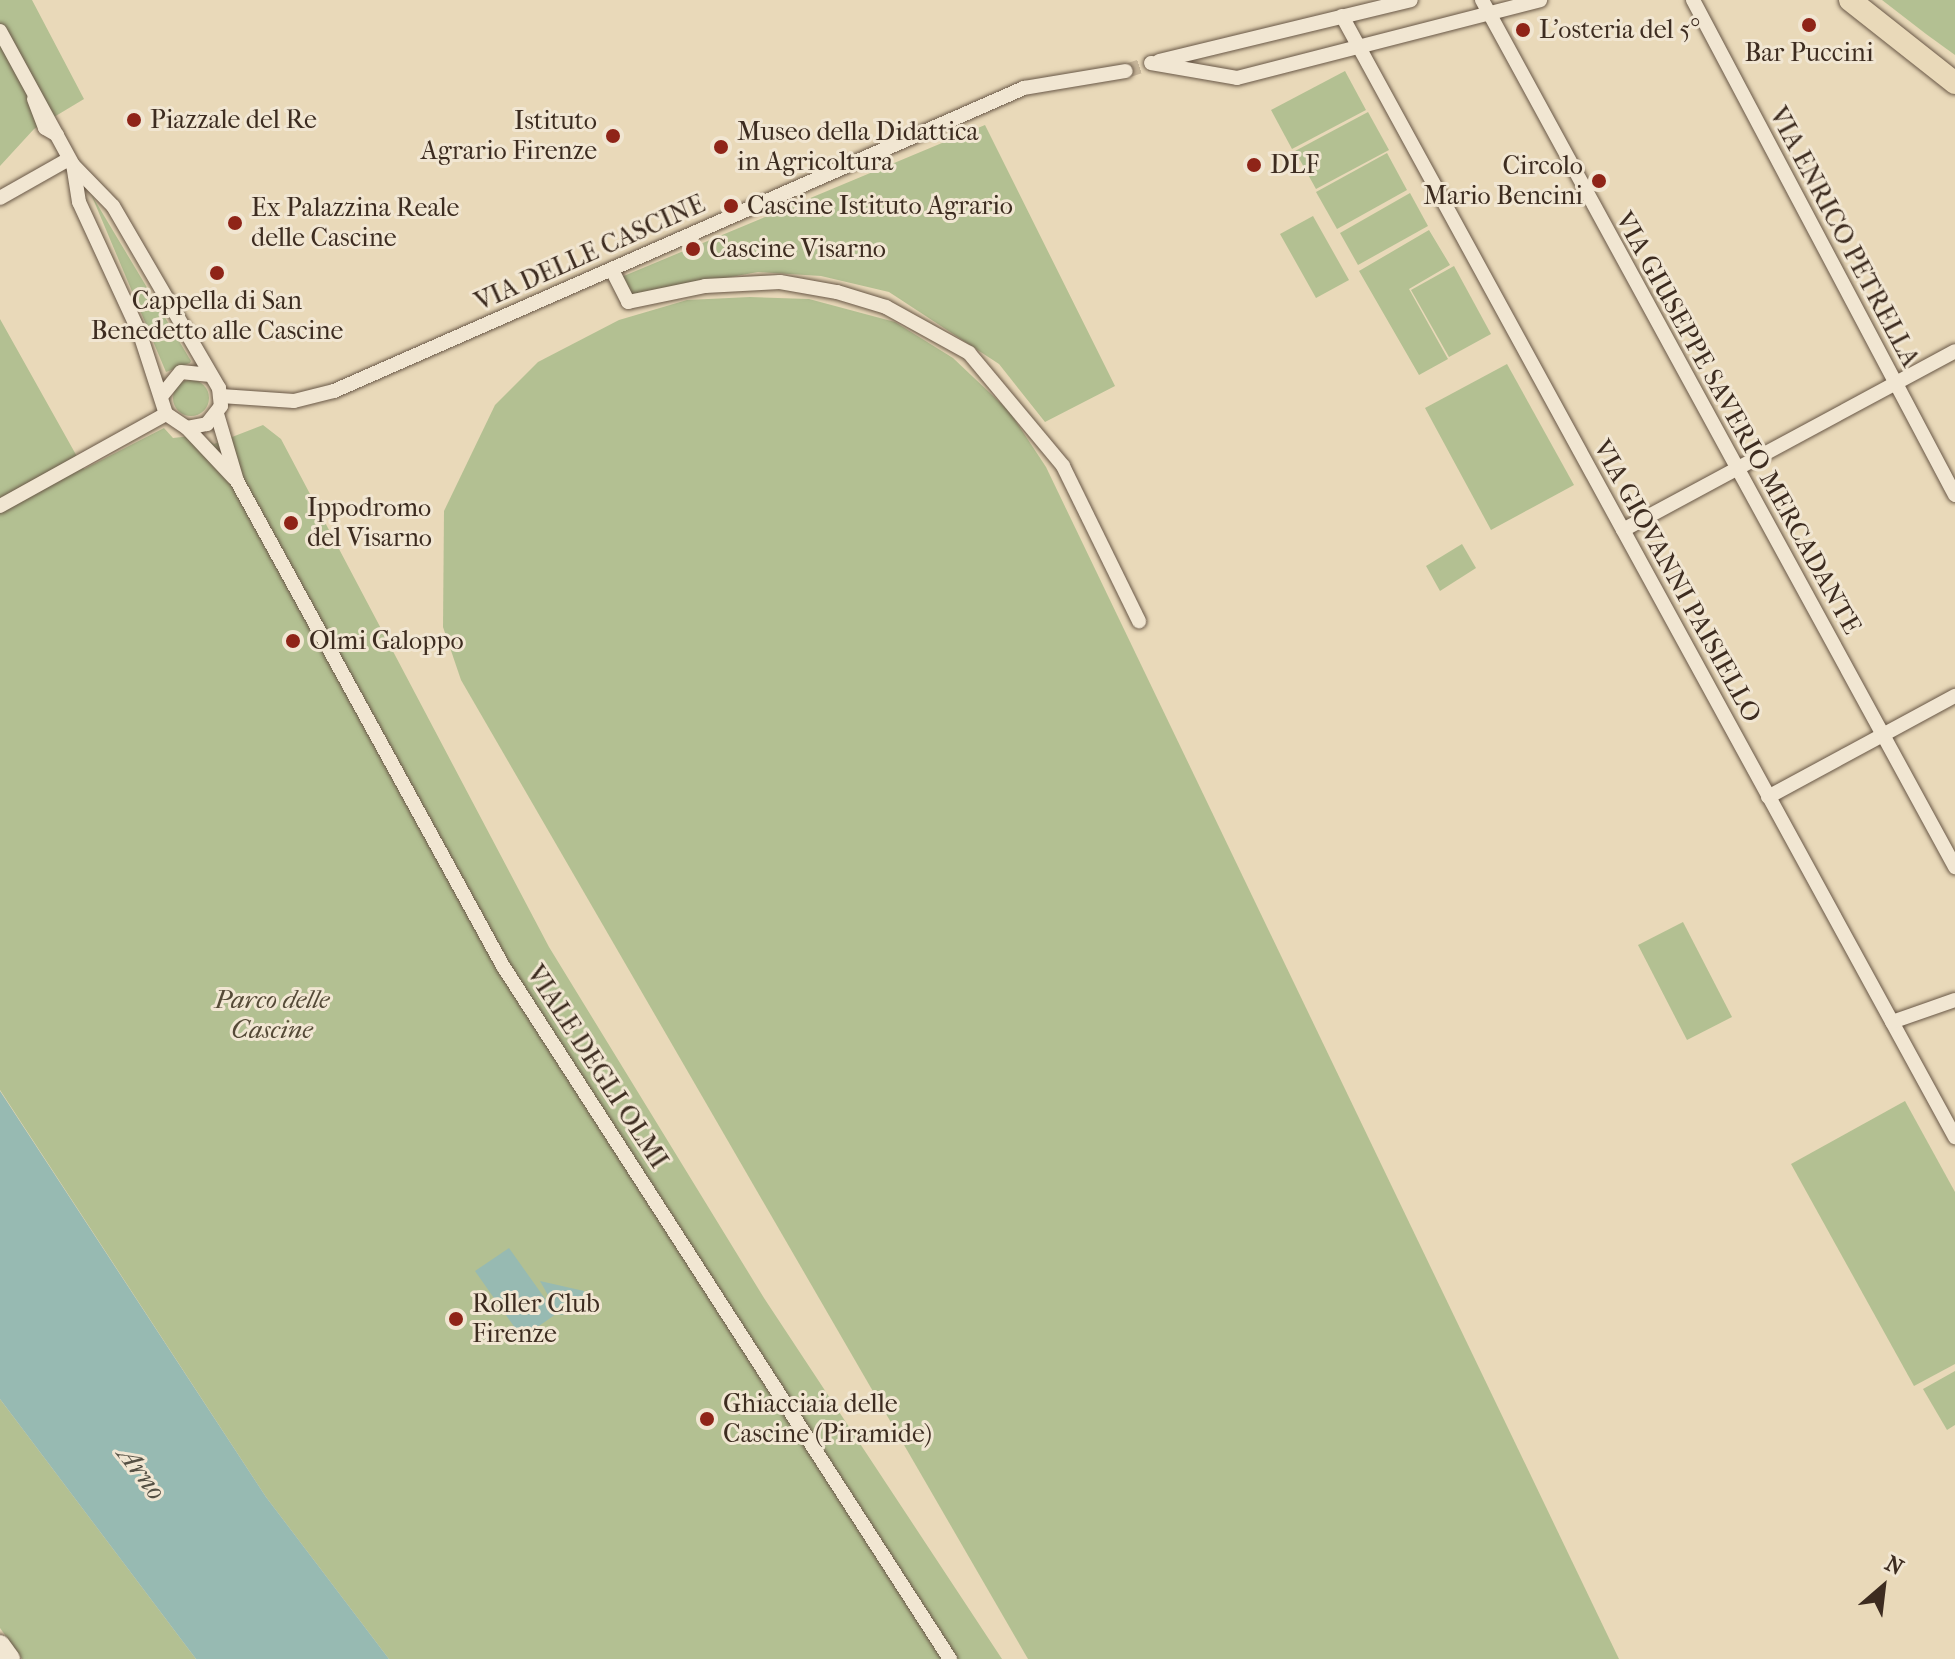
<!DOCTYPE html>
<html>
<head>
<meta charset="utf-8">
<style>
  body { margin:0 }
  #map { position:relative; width:1955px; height:1659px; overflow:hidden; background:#e9d9b9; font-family:"IM FELL French Canon",serif }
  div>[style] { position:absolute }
  .green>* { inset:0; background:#b3c092 }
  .round { border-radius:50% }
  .water>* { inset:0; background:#97bab2 }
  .street-tunnel>* { height:14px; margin-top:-7px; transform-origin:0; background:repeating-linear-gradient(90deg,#c7b69a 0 14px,transparent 0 21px) }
  .roads { filter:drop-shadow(0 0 2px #685746) drop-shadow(0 0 2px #685746) }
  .street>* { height:14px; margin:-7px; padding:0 7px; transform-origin:7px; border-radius:7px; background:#f1e6d2 }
  .secondary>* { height:20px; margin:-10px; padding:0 10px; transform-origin:10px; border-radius:10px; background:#f1e6d2 }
  .primary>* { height:22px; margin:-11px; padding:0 11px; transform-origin:11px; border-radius:11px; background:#e9d9b9 }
  .dots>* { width:22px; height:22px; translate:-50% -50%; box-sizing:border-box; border:4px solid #f1e6d2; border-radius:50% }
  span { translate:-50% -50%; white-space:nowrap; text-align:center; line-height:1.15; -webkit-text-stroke:6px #f1e6d2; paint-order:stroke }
  .poi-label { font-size:26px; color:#3d2c20 }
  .left { translate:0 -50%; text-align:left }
  .right { translate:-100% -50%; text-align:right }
  .street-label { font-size:26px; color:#3d2c20 }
  .park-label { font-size:26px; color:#554a37; font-style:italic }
  .water-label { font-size:28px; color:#545044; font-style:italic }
  .north { position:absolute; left:1843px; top:1547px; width:80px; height:80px; -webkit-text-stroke:6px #f1e6d2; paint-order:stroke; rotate:28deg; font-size:22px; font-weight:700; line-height:32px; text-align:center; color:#3d2c20 }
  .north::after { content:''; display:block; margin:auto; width:28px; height:36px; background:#3d2c20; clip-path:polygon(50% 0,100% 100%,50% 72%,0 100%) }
</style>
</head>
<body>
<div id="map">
  <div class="green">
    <i style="clip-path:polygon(0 0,32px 0,84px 99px,34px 129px,0 166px)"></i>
    <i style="clip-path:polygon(1882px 0,1955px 0,1955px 55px,1926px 34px)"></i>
    <i style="clip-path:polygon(1345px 71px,1366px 110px,1292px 149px,1271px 110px)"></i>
    <i style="clip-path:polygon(1368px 112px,1389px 150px,1316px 189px,1295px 151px)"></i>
    <i style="clip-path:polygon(985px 125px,1115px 386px,1045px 422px,999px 364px,889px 292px,821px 276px,758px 272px,627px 296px,619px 278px)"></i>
    <i style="clip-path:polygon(1387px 153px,1407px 190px,1337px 229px,1316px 192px)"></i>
    <i style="clip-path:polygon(1410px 193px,1428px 226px,1358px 265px,1340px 233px)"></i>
    <i style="clip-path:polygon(91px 194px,191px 361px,190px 363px,166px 372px)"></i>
    <i style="clip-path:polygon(1313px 216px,1349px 280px,1316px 298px,1280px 234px)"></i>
    <i style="clip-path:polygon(1429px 230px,1450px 265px,1409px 289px,1448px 359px,1419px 375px,1359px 271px)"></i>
    <i style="clip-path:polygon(1454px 266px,1491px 334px,1449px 357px,1411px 290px)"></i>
    <i style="clip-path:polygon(750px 297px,809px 299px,895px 322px,953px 358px,1009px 411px,1046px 467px,1619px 1659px,1028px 1659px,461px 680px,443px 627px,444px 511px,495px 405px,538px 362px,619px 320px,687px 300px)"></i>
    <i style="clip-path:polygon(0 319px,84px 469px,164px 428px,173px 438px,200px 435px,214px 444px,263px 425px,281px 439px,549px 947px,764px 1298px,1002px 1659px,389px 1659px,266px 1497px,0 1090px)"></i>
    <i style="clip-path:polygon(1507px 364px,1574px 485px,1491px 530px,1425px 408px)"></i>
    <i class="round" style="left:173px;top:380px;width:36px;height:36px"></i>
    <i style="clip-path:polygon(1462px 544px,1476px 568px,1440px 591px,1426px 566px)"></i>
    <i style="clip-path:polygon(1683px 922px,1732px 1017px,1687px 1040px,1638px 945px)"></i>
    <i style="clip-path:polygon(1905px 1101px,1955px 1192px,1955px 1364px,1914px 1386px,1791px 1164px)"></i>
    <i style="clip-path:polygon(1955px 1371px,1955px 1425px,1947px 1430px,1923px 1389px)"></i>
    <i style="clip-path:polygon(0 1399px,196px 1659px,22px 1659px,0 1628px)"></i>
  </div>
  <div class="water">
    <i style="clip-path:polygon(0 1091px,266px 1497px,389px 1659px,196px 1659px,0 1399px)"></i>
    <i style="clip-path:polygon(509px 1248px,556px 1314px,522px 1338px,475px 1271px)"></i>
    <i style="clip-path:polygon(540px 1281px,584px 1291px,580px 1313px,559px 1315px)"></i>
  </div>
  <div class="street-tunnel">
    <i style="left:1126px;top:71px;width:26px;rotate:-18deg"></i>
  </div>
  <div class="roads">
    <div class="street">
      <i style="left:1482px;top:0;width:988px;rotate:61.38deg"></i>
      <i style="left:1693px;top:0;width:560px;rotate:62.11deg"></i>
      <i style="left:1342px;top:16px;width:1278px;rotate:61.33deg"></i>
      <i style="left:0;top:31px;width:153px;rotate:61.4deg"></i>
      <i style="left:73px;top:165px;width:57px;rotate:45.7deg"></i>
      <i style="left:113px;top:206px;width:211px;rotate:59.8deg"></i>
      <i style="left:219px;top:388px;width:18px;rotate:84deg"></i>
      <i style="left:221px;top:406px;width:23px;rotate:128deg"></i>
      <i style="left:207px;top:424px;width:20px;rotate:169deg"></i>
      <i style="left:187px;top:428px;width:25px;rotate:-146deg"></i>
      <i style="left:166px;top:414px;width:84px;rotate:-108deg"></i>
      <i style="left:140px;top:334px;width:145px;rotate:-114.8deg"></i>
      <i style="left:79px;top:202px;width:37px;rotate:-99deg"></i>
      <i style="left:1159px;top:61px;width:259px;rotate:-13.6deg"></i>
      <i style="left:1151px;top:63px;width:87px;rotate:9.9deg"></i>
      <i style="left:1237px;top:78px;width:313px;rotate:-14.4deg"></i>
      <i style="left:34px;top:99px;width:31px;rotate:69deg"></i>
      <i style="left:45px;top:128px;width:14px;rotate:30deg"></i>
      <i style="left:0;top:198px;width:79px;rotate:-29.5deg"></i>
      <i style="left:612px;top:270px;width:36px;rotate:63deg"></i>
      <i style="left:628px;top:302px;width:79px;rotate:-11.7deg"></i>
      <i style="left:705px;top:286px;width:75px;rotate:-3.1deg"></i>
      <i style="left:780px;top:282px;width:58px;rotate:10deg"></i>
      <i style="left:837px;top:292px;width:51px;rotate:17deg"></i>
      <i style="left:886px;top:307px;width:95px;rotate:29deg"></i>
      <i style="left:969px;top:353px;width:147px;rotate:50.2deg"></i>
      <i style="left:1063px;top:466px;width:173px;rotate:63.9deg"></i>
      <i style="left:163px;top:394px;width:28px;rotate:-51deg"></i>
      <i style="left:181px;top:372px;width:27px;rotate:6deg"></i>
      <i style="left:221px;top:396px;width:73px;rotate:3.9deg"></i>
      <i style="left:294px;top:401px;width:41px;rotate:-14deg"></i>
      <i style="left:334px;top:391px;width:754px;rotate:-23.71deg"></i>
      <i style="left:1024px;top:88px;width:103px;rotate:-9.5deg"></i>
      <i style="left:217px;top:414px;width:70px;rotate:73.4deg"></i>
      <i style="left:237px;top:481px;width:553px;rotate:61.26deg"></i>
      <i style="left:503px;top:966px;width:825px;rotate:57.18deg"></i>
      <i style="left:187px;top:428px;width:69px;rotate:46.8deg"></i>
      <i style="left:0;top:506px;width:190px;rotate:-29deg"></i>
      <i style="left:1623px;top:530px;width:377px;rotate:-28.3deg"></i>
      <i style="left:1768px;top:797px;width:213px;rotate:-28.4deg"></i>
      <i style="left:1892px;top:1022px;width:67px;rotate:-19.2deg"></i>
    </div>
    <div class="secondary">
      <i style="left:0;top:1645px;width:17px;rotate:54deg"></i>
    </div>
    <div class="primary">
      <i style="left:1850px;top:0;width:134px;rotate:38.3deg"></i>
    </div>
  </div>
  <div class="dots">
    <i style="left:1809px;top:25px;background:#8f2418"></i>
    <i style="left:1523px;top:30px;background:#8f2418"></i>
    <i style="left:134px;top:120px;background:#8f2418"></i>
    <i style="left:613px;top:136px;background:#8f2418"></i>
    <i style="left:721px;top:147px;background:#8f2418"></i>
    <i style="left:1254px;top:165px;background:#8f2418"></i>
    <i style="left:1599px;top:181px;background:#8f2418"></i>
    <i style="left:731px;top:206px;background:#8f2418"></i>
    <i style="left:235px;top:223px;background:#8f2418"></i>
    <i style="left:693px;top:249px;background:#8f2418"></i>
    <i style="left:217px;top:273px;background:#8f2418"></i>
    <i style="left:291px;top:523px;background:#8f2418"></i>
    <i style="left:293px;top:641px;background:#8f2418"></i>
    <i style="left:456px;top:1319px;background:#8f2418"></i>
    <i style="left:707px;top:1419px;background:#8f2418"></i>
  </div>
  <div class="poi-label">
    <span class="left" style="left:1539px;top:30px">L'osteria del 5°</span>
    <span style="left:1809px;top:53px">Bar Puccini</span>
    <span class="left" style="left:150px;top:120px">Piazzale del Re</span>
    <span class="right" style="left:597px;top:136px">Istituto<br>Agrario Firenze</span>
    <span class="left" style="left:737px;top:147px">Museo della Didattica<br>in Agricoltura</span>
    <span class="left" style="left:1270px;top:165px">DLF</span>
    <span class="right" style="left:1583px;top:181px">Circolo<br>Mario Bencini</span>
    <span class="left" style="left:747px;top:206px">Cascine Istituto Agrario</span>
    <span class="left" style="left:251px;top:223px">Ex Palazzina Reale<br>delle Cascine</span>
    <span class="left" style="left:709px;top:249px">Cascine Visarno</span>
    <span style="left:217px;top:316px">Cappella di San<br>Benedetto alle Cascine</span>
    <span class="left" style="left:307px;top:523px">Ippodromo<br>del Visarno</span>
    <span class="left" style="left:309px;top:641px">Olmi Galoppo</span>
    <span class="left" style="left:472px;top:1319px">Roller Club<br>Firenze</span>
    <span class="left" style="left:723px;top:1419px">Ghiacciaia delle<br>Cascine (Piramide)</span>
  </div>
  <div class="street-label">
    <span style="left:1844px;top:237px;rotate:62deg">VIA ENRICO PETRELLA</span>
    <span style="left:590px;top:253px;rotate:-24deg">VIA DELLE CASCINE</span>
    <span style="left:1738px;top:423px;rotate:61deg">VIA GIUSEPPE SAVERIO MERCADANTE</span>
    <span style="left:1677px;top:581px;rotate:61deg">VIA GIOVANNI PAISIELLO</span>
    <span style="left:597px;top:1067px;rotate:57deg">VIALE DEGLI OLMI</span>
  </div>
  <div class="park-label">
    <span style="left:272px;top:1015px">Parco delle<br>Cascine</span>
  </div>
  <div class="water-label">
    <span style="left:142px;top:1473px;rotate:53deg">Arno</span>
  </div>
  <div class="north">N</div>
</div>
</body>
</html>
